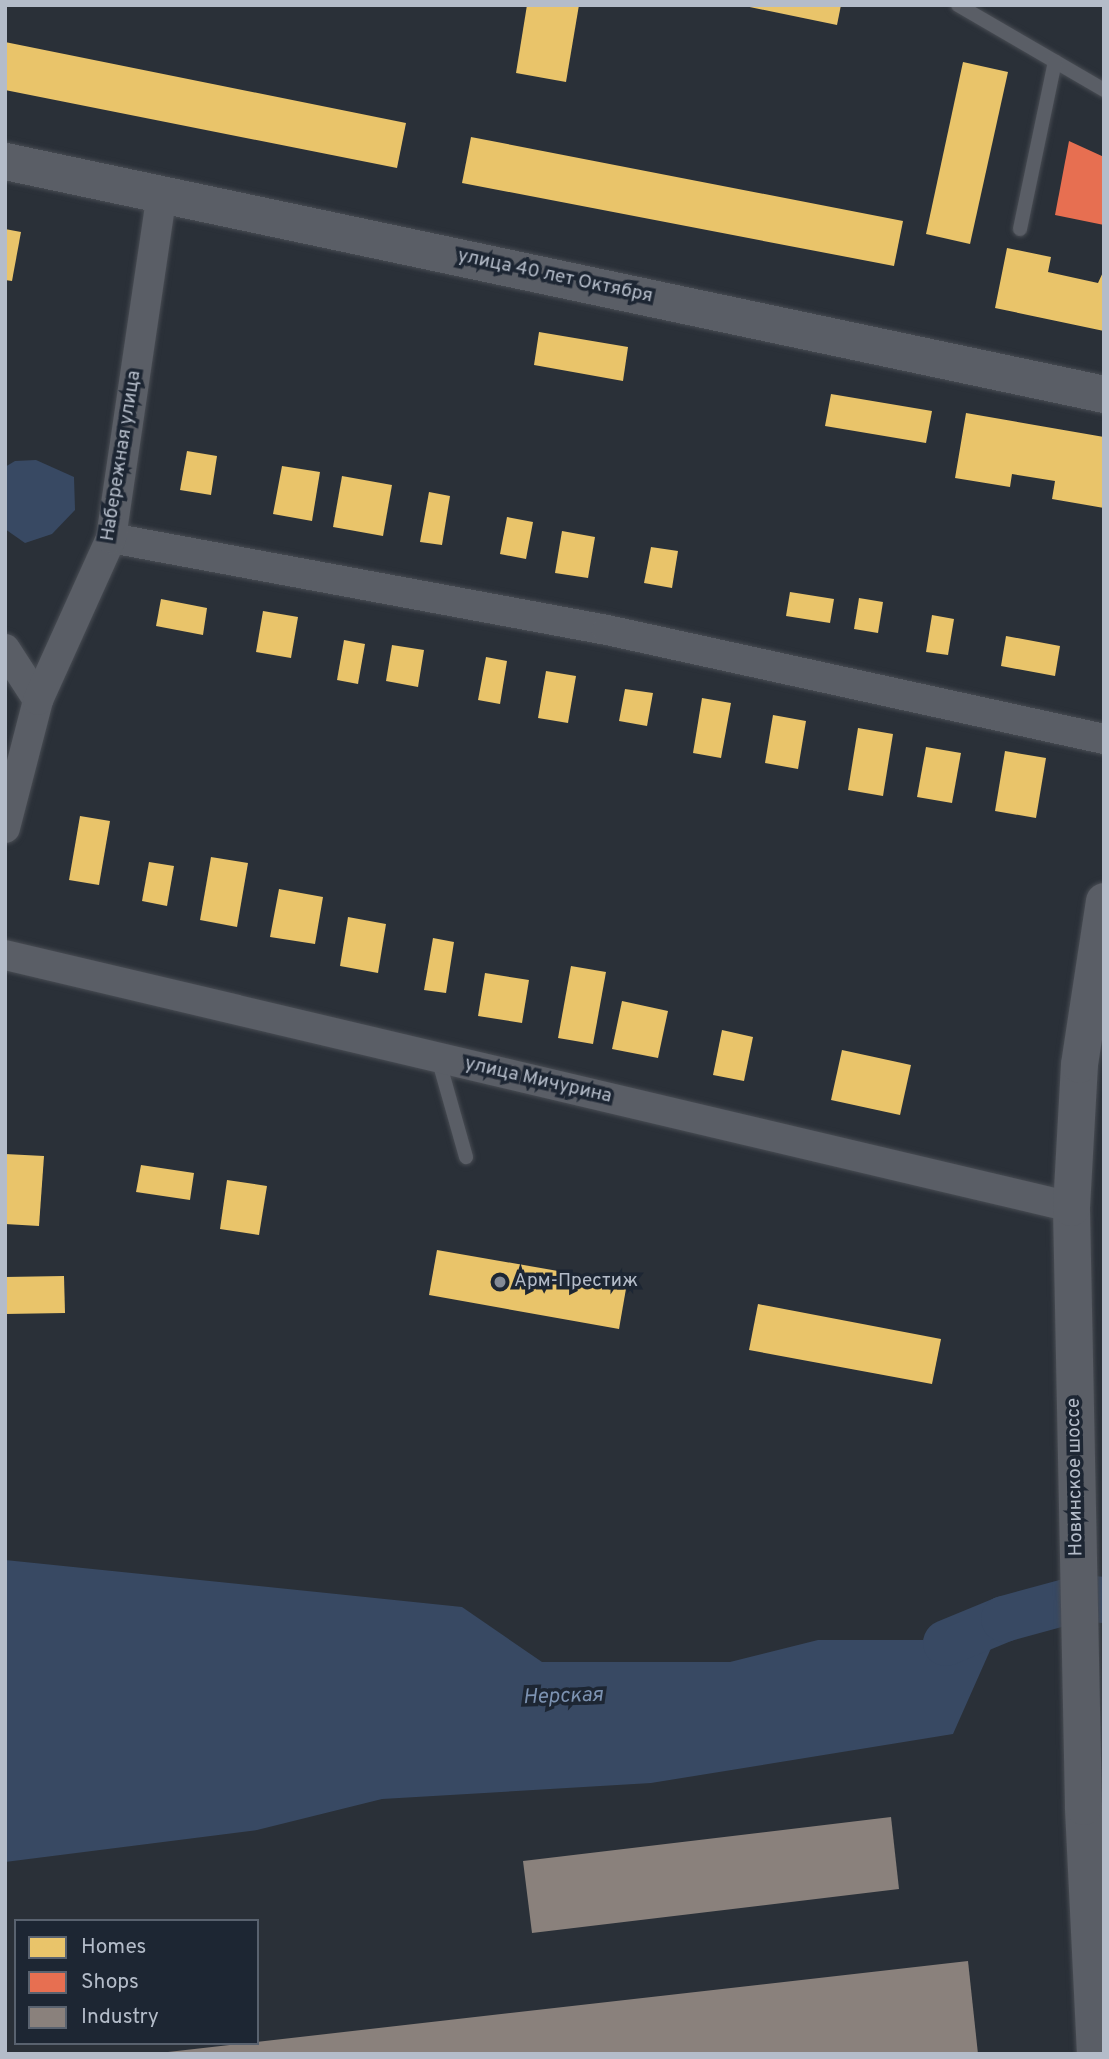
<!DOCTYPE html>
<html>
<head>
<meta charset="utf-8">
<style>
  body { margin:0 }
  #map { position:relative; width:1109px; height:2059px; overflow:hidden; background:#2a3038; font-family:Overpass,sans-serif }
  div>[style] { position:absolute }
  .water>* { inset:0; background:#384963 }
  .homes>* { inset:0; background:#e9c46a }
  .shops>* { inset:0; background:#e76f51 }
  .industry>* { inset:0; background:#8a817c }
  .river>* { height:46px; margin:-23px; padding:0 23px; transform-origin:23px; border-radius:23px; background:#384963 }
  .roads { filter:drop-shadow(0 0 2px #484c53) drop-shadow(0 0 2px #484c53) }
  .service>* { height:14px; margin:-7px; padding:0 7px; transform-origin:7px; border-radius:7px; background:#5a5e66 }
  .minor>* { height:30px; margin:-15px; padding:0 15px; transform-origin:15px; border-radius:15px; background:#5a5e66 }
  .tertiary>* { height:37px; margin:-18.5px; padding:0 18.5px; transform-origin:18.5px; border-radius:18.5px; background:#5a5e66 }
  .dots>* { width:19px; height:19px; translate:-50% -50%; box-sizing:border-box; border:4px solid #1d2633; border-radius:50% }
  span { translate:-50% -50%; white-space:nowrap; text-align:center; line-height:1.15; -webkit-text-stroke:7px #1d2633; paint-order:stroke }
  .street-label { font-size:19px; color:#b4bcc9 }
  .poi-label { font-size:19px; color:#b4bcc9 }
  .left { translate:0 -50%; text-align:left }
  .water-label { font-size:21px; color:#7c92b1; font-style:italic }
  .frame { position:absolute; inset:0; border:7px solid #b4bcc9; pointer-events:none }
  .legend { position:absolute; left:14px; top:1919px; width:245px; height:126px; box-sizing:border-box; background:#1d2633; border:2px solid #59626f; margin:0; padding:9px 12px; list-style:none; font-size:21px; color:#b4bcc9 }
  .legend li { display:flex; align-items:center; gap:14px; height:35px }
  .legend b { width:35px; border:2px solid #59626f }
</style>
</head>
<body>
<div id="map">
  <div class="water">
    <i style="clip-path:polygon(36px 460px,74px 477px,75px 510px,52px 534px,25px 543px,5px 529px,5px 467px,15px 461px)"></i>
    <i style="clip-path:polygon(5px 1560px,462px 1607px,542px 1662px,730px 1662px,818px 1640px,942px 1640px,1004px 1619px,953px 1734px,651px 1783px,382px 1799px,257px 1830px,5px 1862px)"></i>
  </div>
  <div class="homes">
    <i style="clip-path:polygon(527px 5px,579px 5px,566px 82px,516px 73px)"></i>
    <i style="clip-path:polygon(740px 5px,841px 5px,837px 25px)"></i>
    <i style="clip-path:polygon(5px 42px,406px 123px,397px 168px,5px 90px)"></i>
    <i style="clip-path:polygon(963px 62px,1008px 72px,970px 244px,926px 234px)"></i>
    <i style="clip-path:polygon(471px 137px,903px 221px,894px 266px,462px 183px)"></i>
    <i style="clip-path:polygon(5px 229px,21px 232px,12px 281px,5px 280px)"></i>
    <i style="clip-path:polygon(1007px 248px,1051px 257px,1048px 272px,1098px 283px,1104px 270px,1104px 331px,995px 308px)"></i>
    <i style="clip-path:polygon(539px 332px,628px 347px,623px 381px,534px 365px)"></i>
    <i style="clip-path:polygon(831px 394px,932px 411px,926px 443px,825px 426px)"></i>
    <i style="clip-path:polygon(966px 413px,1104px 437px,1104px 508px,1052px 499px,1055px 481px,1012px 474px,1010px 487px,955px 478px)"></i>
    <i style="clip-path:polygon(187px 451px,217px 456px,211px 495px,180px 490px)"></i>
    <i style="clip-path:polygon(282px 466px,320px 472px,312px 521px,273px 514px)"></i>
    <i style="clip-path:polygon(342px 476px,392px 485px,383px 536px,333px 527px)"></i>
    <i style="clip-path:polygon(429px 492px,450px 496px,442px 545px,420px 542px)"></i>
    <i style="clip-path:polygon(507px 517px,533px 522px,526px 559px,500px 554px)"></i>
    <i style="clip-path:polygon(562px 531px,595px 537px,588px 578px,555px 573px)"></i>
    <i style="clip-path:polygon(651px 547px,678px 551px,672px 588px,644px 583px)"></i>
    <i style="clip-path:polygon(790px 592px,834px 599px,830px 623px,786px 616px)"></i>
    <i style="clip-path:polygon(859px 598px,883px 602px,878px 633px,854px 629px)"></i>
    <i style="clip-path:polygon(161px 599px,207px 608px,203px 635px,156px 626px)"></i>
    <i style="clip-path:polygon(263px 611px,298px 617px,291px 658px,256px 652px)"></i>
    <i style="clip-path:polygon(932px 615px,954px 619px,948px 655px,926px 652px)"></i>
    <i style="clip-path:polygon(1006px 636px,1060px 646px,1055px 676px,1001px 666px)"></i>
    <i style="clip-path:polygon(344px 640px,365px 644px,358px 684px,337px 680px)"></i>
    <i style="clip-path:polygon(392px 645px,424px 650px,418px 687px,386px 681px)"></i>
    <i style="clip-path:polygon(486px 657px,507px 661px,500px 704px,478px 700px)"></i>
    <i style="clip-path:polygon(546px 671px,576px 676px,568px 723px,538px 718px)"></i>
    <i style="clip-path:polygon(625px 689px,653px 693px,647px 726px,619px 721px)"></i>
    <i style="clip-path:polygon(702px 698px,731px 703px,721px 758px,693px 753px)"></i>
    <i style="clip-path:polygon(773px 715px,806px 721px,798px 769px,765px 763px)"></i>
    <i style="clip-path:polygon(858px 728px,893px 734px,883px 796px,848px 790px)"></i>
    <i style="clip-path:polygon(926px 747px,961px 753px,952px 803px,917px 797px)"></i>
    <i style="clip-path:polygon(1005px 751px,1046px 758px,1036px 818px,995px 811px)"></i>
    <i style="clip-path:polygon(80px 816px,110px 821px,99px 885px,69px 880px)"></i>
    <i style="clip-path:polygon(211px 857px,248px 863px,237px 927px,200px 920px)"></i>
    <i style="clip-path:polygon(149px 862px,174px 866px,167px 906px,142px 901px)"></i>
    <i style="clip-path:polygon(279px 889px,323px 897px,315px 944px,270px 937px)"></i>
    <i style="clip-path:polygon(348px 917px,386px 924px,378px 973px,340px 966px)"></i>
    <i style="clip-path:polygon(433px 938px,454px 942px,446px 993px,424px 990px)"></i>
    <i style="clip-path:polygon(571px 966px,606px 972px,593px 1044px,558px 1038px)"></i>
    <i style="clip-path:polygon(485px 973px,529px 980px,522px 1023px,478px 1016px)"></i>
    <i style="clip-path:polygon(622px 1001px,668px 1011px,658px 1058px,612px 1049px)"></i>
    <i style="clip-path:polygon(722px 1030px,753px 1037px,744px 1081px,713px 1075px)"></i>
    <i style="clip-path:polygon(842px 1050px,911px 1065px,900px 1115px,831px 1100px)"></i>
    <i style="clip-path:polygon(5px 1154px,44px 1156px,39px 1226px,5px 1224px)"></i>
    <i style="clip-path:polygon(141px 1165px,194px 1173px,190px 1200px,136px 1192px)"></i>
    <i style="clip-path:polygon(227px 1180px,267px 1186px,259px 1235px,220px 1229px)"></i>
    <i style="clip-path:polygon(437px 1250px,627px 1283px,619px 1329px,429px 1295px)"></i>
    <i style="clip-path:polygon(64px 1276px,65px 1313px,5px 1314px,5px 1277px)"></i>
    <i style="clip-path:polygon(758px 1304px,941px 1339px,932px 1384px,749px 1350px)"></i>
  </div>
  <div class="shops">
    <i style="clip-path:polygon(1069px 141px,1104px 157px,1104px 225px,1055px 215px)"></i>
  </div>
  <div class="industry">
    <i style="clip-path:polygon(891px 1817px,899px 1889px,532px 1933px,523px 1861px)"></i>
    <i style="clip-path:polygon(968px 1961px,978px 2054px,169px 2054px,168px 2052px)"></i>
  </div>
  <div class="river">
    <i style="left:946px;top:1643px;width:63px;rotate:-22.5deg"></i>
    <i style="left:1004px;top:1619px;width:80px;rotate:-15.3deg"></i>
    <i style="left:1081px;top:1598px;width:23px;rotate:5deg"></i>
  </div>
  <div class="roads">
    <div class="service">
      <i style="left:958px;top:5px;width:169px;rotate:30.2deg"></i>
      <i style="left:1020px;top:229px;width:171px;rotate:-78.2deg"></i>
      <i style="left:438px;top:1058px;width:103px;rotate:74.2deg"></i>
    </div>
    <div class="minor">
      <i style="left:111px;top:538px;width:504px;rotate:10.51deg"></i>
      <i style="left:607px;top:630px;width:509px;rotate:12.37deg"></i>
      <i style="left:5px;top:649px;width:61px;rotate:57.1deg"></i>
      <i style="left:5px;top:828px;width:132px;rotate:-75.5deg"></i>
      <i style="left:38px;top:700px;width:178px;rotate:-65.7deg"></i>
      <i style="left:111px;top:538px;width:349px;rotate:-81.6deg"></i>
      <i style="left:5px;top:955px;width:1095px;rotate:13.3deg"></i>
    </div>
    <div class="tertiary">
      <i style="left:5px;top:161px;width:1123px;rotate:11.97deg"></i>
      <i style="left:1095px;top:2054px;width:248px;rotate:-92.8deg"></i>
      <i style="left:1083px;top:1806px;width:599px;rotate:-91.15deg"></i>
      <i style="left:1071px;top:1207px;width:143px;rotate:-86.8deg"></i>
      <i style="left:1079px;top:1064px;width:165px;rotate:-81.3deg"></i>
    </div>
  </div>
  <div class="dots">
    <i style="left:500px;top:1282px;background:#848b96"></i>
  </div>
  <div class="street-label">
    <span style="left:555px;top:277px;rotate:12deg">улица 40 лет Октября</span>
    <span style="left:122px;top:456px;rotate:-81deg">Набережная улица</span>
    <span style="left:538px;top:1081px;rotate:13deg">улица Мичурина</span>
    <span style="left:1076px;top:1477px;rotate:-91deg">Новинское шоссе</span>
  </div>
  <div class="poi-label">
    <span class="left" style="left:514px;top:1282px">Арм-Престиж</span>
  </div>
  <div class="water-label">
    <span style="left:563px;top:1697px;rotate:-2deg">Нерская</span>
  </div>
  <div class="frame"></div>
  <ul class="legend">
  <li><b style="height:19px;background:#e9c46a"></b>Homes</li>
  <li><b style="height:19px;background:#e76f51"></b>Shops</li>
  <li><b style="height:19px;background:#8a817c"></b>Industry</li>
  </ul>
</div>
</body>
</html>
